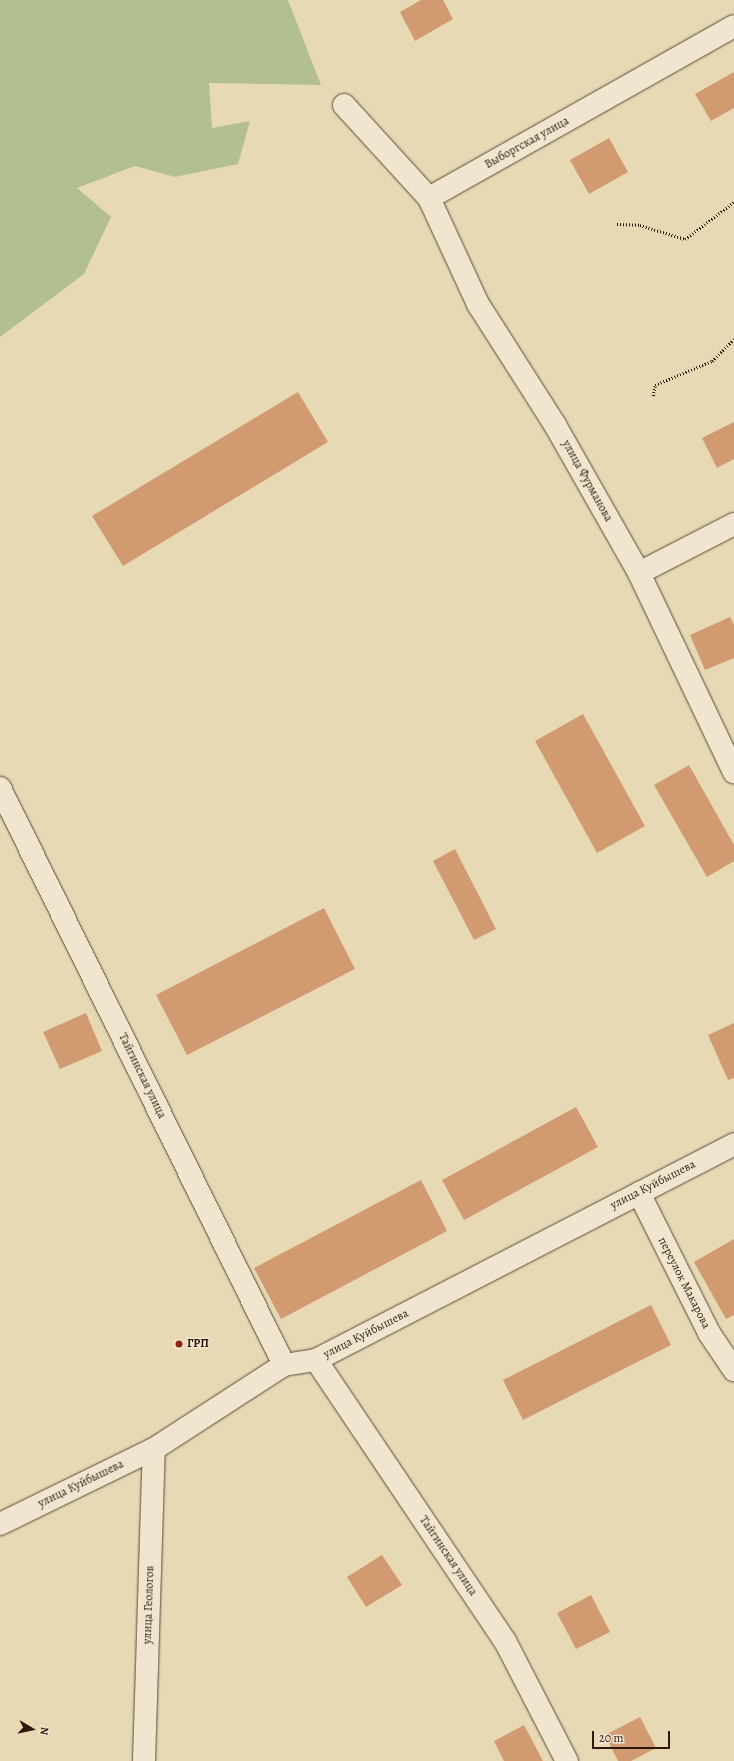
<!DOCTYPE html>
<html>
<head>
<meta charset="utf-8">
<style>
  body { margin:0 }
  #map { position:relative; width:734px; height:1761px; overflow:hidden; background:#e8d9b5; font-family:Alegreya,serif }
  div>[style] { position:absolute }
  .green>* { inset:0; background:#b2c091 }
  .building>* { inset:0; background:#d19a70 }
  .path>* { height:2.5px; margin-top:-1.25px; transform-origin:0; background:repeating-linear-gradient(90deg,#2d180b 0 1px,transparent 0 3px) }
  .roads { filter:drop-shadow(0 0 1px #5c4836) drop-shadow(0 0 1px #5c4836) }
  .minor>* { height:22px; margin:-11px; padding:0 11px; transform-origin:11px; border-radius:11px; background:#f0e6cf }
  .dots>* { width:11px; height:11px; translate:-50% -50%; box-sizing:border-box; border:2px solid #f0e6cf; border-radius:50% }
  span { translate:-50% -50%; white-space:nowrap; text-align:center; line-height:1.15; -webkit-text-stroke:3px #f0e6cf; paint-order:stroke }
  .street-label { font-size:12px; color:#2d180b }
  .poi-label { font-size:12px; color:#2d180b; font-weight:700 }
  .left { translate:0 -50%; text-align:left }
  .north { position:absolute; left:12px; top:1709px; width:40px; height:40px; -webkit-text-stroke:3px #f0e6cf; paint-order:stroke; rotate:99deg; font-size:11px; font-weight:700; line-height:16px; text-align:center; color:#2d180b }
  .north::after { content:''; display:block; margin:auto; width:14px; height:18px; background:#2d180b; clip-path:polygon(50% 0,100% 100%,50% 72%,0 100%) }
  .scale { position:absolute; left:592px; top:1731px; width:78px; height:18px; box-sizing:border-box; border:2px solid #2d180b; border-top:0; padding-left:5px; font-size:12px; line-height:14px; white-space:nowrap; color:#2d180b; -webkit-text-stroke:3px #f0e6cf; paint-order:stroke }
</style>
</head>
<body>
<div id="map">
  <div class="green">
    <i style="clip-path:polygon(0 0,288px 0,321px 85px,209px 83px,212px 128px,250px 121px,238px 164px,175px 177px,135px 166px,77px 188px,111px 217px,84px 274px,0 337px)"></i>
  </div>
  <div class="building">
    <i style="clip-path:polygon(421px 0,443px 0,453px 19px,415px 41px,400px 12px)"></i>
    <i style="clip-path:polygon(734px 72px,734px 108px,711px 121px,695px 94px)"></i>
    <i style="clip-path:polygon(609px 138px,628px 172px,589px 194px,570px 160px)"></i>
    <i style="clip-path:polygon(298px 392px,328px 442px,123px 566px,92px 516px)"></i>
    <i style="clip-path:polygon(734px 422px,734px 459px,717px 468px,702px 438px)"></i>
    <i style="clip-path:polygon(730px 617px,734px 625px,734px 658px,705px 670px,690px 635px)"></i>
    <i style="clip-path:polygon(583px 714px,645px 826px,597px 853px,535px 741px)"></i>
    <i style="clip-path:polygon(689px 765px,734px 845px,734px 861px,707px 877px,654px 785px)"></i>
    <i style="clip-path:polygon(455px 849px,496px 929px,474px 940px,433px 861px)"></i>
    <i style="clip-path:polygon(324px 908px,355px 969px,187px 1055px,156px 995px)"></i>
    <i style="clip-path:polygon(86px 1013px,102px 1051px,60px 1069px,43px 1032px)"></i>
    <i style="clip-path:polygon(734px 1023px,734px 1078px,728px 1080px,708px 1035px)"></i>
    <i style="clip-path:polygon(576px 1107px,598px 1147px,464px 1220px,442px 1180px)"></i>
    <i style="clip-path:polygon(421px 1180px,447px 1231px,281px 1319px,254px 1268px)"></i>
    <i style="clip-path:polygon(734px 1239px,734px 1315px,726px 1319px,694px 1262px)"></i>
    <i style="clip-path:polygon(651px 1305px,671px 1345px,523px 1420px,503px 1380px)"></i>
    <i style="clip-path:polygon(382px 1555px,402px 1585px,366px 1607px,347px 1577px)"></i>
    <i style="clip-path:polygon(591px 1595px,610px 1632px,576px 1649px,557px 1613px)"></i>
    <i style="clip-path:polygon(640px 1717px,656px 1748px,631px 1761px,618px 1761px,605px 1735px)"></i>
    <i style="clip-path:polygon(524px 1725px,543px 1761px,504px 1761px,494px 1741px)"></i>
  </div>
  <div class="path">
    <i style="left:617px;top:224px;width:23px;rotate:2deg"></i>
    <i style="left:640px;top:225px;width:47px;rotate:17.3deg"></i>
    <i style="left:685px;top:239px;width:61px;rotate:-37.1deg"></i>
    <i style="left:653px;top:396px;width:11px;rotate:-80deg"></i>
    <i style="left:655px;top:385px;width:62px;rotate:-22.8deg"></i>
    <i style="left:712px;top:361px;width:31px;rotate:-45deg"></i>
  </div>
  <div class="roads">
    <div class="minor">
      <i style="left:344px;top:105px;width:126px;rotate:47.6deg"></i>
      <i style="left:429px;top:198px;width:350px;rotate:-29.4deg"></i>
      <i style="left:429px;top:198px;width:117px;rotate:65.2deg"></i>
      <i style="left:478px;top:304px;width:143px;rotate:57.5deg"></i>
      <i style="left:555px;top:425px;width:170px;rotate:60.4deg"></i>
      <i style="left:639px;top:573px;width:221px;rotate:64.5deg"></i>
      <i style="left:639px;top:573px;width:107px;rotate:-27.3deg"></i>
      <i style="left:0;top:788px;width:643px;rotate:63.79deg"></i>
      <i style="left:639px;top:1193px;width:157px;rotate:63.4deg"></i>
      <i style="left:709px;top:1333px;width:45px;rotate:56deg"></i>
      <i style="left:316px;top:1360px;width:339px;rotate:56.1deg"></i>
      <i style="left:505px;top:1641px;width:135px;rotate:62.7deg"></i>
      <i style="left:0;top:1524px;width:171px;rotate:-26deg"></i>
      <i style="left:154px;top:1449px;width:155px;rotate:-32.9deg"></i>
      <i style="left:284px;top:1365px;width:32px;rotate:-9deg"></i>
      <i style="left:316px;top:1360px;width:471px;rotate:-27.3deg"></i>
      <i style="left:144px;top:1761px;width:312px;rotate:-88.2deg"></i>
    </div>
  </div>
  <div class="dots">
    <i style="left:179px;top:1344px;background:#8f2418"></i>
  </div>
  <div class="street-label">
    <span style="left:527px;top:143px;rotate:-29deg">Выборгская улица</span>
    <span style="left:587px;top:481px;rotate:61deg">улица Фурманова</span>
    <span style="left:142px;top:1076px;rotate:64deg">Тайгинская улица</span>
    <span style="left:653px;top:1185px;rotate:-27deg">улица Куйбышева</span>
    <span style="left:684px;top:1283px;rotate:63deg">переулок Макарова</span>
    <span style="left:366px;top:1334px;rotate:-27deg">улица Куйбышева</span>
    <span style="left:81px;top:1484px;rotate:-26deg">улица Куйбышева</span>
    <span style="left:448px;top:1556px;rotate:56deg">Тайгинская улица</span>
    <span style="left:149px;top:1605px;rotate:-88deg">улица Геологов</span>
  </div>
  <div class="poi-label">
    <span class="left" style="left:187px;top:1344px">ГРП</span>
  </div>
  <div class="north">N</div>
  <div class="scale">20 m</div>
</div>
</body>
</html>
